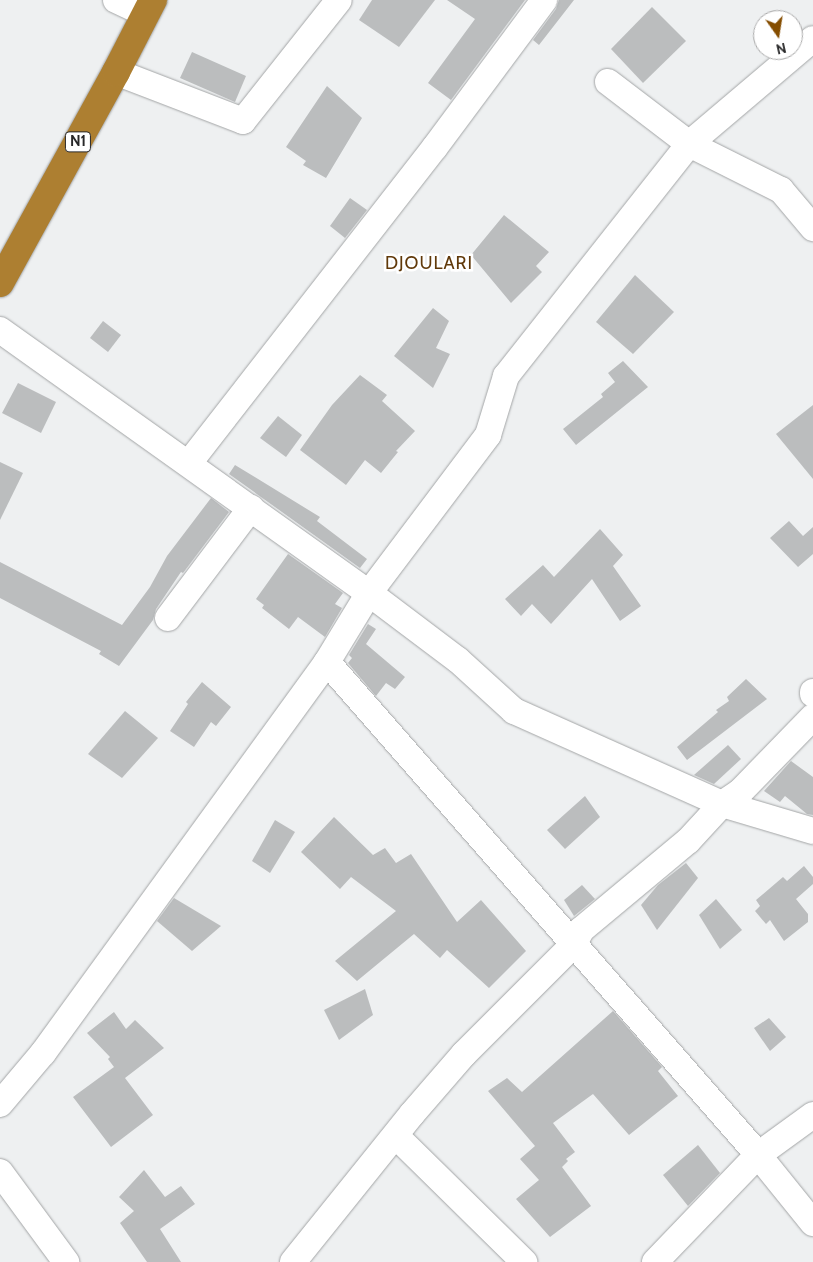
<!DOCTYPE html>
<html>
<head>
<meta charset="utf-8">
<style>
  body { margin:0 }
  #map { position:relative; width:813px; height:1262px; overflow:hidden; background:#eef0f1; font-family:Cabin,sans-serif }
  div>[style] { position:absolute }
  .building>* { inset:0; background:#bbbdbe }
  .roads { filter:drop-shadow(0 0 1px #a3a5a6) drop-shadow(0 0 1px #a3a5a6) }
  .minor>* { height:26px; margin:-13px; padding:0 13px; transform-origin:13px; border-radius:13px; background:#fff }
  .highway>* { height:28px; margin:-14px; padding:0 14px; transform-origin:14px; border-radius:14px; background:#ad7f31 }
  span { translate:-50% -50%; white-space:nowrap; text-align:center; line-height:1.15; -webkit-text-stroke:5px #fff; paint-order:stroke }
  .shield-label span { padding:1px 4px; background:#fff; border:1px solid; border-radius:4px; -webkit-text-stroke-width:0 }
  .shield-label { font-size:15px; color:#282829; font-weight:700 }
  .neighbourhood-label { font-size:18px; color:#60390a; letter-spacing:1px }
  .north { position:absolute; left:753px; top:10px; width:50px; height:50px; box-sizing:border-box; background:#fff; border:1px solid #a9a9a9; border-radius:50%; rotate:167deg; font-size:14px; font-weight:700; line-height:20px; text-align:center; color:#282829 }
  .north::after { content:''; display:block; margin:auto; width:18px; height:22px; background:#854d00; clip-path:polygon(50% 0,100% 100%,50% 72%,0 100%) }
</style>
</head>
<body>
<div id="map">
  <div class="building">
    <i style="clip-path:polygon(372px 0,435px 0,399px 47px,359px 20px)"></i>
    <i style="clip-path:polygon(447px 0,525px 0,451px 100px,428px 83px,475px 19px)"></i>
    <i style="clip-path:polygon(559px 0,574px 0,539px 45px,533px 40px,556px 9px)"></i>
    <i style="clip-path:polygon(652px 7px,686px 41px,643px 83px,611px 49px)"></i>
    <i style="clip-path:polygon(192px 52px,246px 76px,235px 102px,180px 78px)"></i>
    <i style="clip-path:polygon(327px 86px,362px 118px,326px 178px,303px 165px,306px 161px,286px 147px)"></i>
    <i style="clip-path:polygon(350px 198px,367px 210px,345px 238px,330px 226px)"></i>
    <i style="clip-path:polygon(504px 215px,549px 252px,536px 266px,542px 272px,511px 303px,471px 255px)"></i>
    <i style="clip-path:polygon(635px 275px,674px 312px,633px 354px,596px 322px)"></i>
    <i style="clip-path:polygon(433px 308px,449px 321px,436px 348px,450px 354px,433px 388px,394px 356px)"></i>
    <i style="clip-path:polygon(103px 321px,121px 335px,108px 352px,90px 338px)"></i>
    <i style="clip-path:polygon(623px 361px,648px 387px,576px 445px,563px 429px,603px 397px,601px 394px,615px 382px,608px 373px)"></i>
    <i style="clip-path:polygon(360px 375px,387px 395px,382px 401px,415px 431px,396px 451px,398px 452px,381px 473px,365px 460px,346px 485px,300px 450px,332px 405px)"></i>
    <i style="clip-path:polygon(18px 383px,56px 402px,41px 433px,2px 413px)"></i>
    <i style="clip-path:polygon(813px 405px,813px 479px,776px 434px)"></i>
    <i style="clip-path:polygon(278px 416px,302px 435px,286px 457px,260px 438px)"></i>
    <i style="clip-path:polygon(0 462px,23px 473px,0 520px)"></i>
    <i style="clip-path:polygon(235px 465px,320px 517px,317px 521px,367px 559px,360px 568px,229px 474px)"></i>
    <i style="clip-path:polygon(211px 498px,229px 512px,183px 573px,181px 572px,156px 609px,153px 620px,119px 666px,99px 654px,101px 651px,0 598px,0 562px,122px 625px,150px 587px,167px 556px)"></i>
    <i style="clip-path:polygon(789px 521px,803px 536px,813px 527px,813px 554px,798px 567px,770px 538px)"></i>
    <i style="clip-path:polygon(600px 529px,623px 555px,613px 566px,641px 606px,620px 621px,592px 579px,551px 624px,532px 604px,521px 616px,505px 599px,543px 565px,554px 577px)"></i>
    <i style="clip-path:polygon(288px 554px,343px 593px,335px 604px,342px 608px,325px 637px,298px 617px,289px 629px,262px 608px,264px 605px,256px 599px)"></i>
    <i style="clip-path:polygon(368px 624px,376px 629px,366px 644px,405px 677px,395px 689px,386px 683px,376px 696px,348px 663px,352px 658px,349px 655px)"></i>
    <i style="clip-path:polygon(746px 679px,767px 699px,687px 760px,677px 747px,718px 712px,716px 710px,729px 701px,727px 697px)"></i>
    <i style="clip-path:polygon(202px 682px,231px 707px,216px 726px,211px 722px,194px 747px,170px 731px,188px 704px,186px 702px)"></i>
    <i style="clip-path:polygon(125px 711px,158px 738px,122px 778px,88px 754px)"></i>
    <i style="clip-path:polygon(728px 745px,741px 759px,714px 784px,694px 775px)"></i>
    <i style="clip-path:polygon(791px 761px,813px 777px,813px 815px,807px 814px,785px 796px,780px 802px,764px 791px)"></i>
    <i style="clip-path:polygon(585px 796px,600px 817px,565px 849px,547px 830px)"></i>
    <i style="clip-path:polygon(334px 817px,373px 855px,385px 848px,396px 863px,411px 854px,457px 922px,481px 900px,526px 951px,489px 988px,447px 950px,440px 958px,414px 934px,357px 981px,335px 961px,396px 911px,351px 877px,340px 889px,301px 852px)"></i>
    <i style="clip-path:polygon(275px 820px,295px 832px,270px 873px,252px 861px)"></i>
    <i style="clip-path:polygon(686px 863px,698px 878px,657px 930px,641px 905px,658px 885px)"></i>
    <i style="clip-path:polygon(804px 866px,813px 877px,813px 884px,796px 899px,808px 914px,808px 922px,784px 941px,770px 920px,766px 924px,755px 911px,760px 906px,756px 900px,783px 877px,787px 881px)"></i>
    <i style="clip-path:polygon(582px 885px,595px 899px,574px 916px,564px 900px)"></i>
    <i style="clip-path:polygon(174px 898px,221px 926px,192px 951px,157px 921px)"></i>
    <i style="clip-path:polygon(716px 899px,742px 930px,720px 949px,699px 915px)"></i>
    <i style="clip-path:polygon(365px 989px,373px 1015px,339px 1040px,324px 1010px)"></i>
    <i style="clip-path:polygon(613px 1011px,662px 1067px,658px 1071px,678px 1096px,629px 1135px,593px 1094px,553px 1123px,575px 1152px,566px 1159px,568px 1161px,562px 1167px,591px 1206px,550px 1237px,516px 1199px,539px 1180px,520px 1159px,535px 1146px,488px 1091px,507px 1078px,522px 1092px)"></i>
    <i style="clip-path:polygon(114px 1012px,126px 1029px,135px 1020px,164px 1048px,125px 1078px,153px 1115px,111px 1147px,73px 1097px,114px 1067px,108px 1059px,110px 1057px,87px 1033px)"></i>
    <i style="clip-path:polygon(769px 1018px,786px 1037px,770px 1051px,754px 1028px)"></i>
    <i style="clip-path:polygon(698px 1145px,720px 1173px,688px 1206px,663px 1175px)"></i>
    <i style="clip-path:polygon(144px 1170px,165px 1197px,181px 1186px,195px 1204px,160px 1229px,181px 1262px,147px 1262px,120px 1223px,134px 1211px,119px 1197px)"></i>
  </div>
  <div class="roads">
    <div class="minor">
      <i style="left:116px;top:0;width:33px;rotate:25deg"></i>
      <i style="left:116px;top:72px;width:136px;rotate:21.1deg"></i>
      <i style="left:243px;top:121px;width:154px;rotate:-51.6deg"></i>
      <i style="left:608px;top:82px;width:102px;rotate:37.4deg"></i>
      <i style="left:689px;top:144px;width:103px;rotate:26.6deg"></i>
      <i style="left:781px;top:190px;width:50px;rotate:49.9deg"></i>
      <i style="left:0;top:330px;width:453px;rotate:35.5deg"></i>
      <i style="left:369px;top:593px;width:111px;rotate:37deg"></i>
      <i style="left:458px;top:660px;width:76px;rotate:42.3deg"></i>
      <i style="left:514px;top:711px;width:228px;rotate:24.1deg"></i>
      <i style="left:722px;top:804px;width:95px;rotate:16.5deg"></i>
      <i style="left:189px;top:463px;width:400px;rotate:-52.1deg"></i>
      <i style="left:435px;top:147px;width:183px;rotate:-53.4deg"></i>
      <i style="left:168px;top:618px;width:138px;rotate:-53deg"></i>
      <i style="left:327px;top:662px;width:648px;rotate:48.81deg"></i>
      <i style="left:754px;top:1150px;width:94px;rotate:51.1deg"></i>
      <i style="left:813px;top:692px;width:2px;rotate:90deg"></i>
      <i style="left:0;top:1104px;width:67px;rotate:-49.9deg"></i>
      <i style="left:43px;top:1053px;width:483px;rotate:-54deg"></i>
      <i style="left:327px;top:662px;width:81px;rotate:-58.7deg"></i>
      <i style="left:369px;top:593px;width:198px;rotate:-53deg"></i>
      <i style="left:488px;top:435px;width:62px;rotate:-73deg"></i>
      <i style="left:506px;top:376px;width:295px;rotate:-51.7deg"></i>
      <i style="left:689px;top:144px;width:162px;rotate:-40.3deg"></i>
      <i style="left:396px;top:1136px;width:180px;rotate:44.5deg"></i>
      <i style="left:0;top:1172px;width:112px;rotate:53.7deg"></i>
      <i style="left:293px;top:1262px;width:190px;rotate:-51.2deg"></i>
      <i style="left:412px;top:1114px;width:79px;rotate:-49.1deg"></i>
      <i style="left:464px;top:1054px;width:156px;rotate:-45deg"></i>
      <i style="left:574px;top:944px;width:16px;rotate:-63deg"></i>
      <i style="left:581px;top:930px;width:139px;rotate:-39.8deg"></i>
      <i style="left:688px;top:841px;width:50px;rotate:-47.4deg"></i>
      <i style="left:722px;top:804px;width:22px;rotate:-34deg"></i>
      <i style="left:740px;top:792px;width:105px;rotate:-45.8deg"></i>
      <i style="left:655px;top:1262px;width:149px;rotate:-46.1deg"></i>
      <i style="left:758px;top:1155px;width:68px;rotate:-36deg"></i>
    </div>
    <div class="highway">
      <i style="left:0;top:283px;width:241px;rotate:-61.2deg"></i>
      <i style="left:116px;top:72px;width:81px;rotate:-62.8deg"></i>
    </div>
  </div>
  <div class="shield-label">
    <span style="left:78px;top:142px">N1</span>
  </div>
  <div class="neighbourhood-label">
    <span style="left:429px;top:263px">DJOULARI</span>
  </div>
  <div class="north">N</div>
</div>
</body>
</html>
